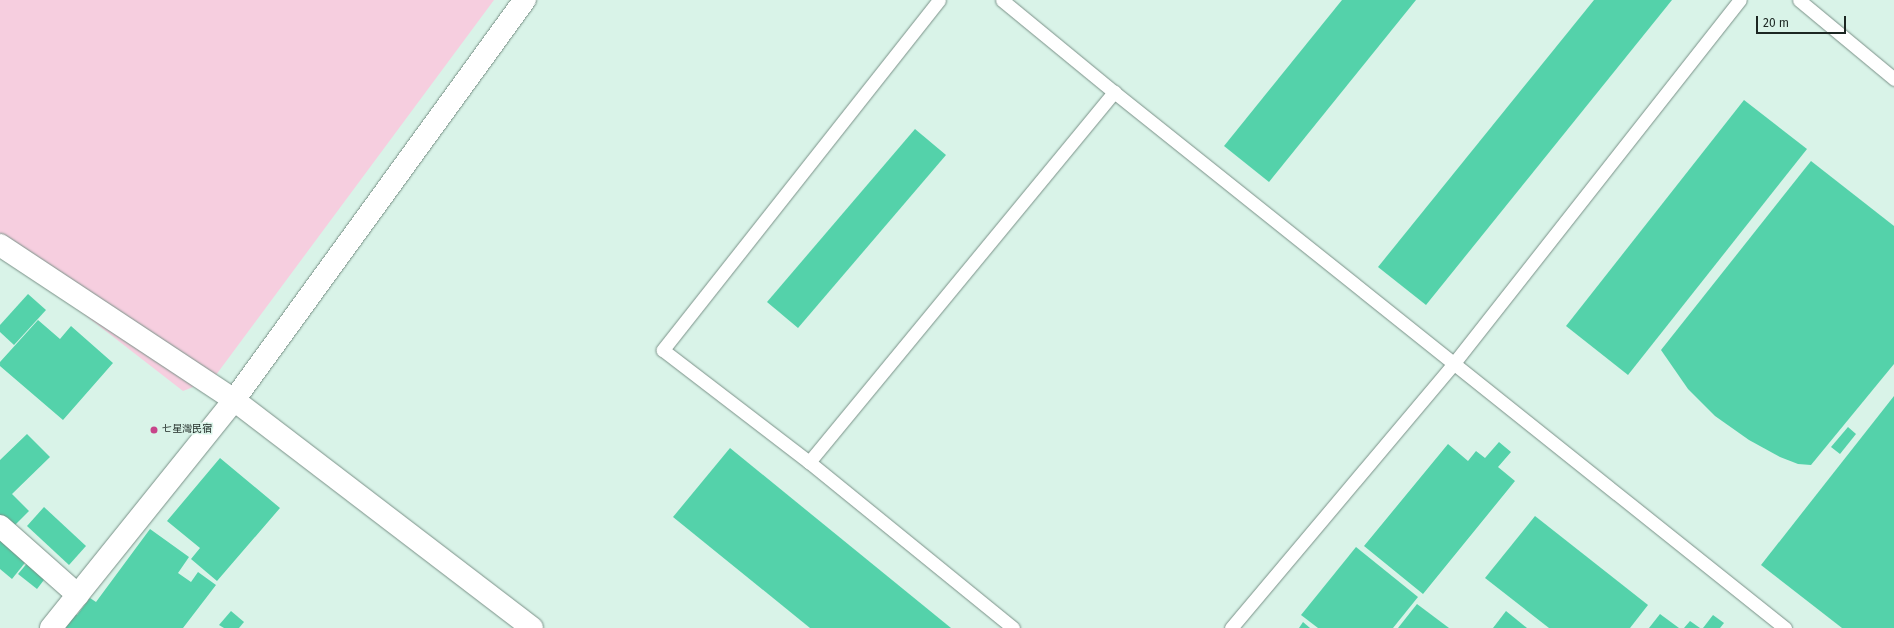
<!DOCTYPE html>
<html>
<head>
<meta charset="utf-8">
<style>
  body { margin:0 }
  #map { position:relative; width:1894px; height:628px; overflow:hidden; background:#d9f3e8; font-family:"Fira Sans","Noto Sans TC",sans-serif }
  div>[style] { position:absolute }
  .green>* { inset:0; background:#f6cedf }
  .building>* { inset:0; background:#54d2aa }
  .roads { filter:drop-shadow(0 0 1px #799087) drop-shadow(0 0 1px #799087) }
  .lane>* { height:13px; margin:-6.5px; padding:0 6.5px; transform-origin:6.5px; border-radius:6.5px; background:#fff }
  .street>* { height:22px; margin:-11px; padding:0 11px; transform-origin:11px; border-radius:11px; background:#fff }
  .dots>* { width:11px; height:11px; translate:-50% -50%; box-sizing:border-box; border:2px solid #d9f3e8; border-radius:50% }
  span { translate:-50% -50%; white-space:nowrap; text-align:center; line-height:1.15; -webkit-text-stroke:3px #d9f3e8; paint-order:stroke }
  .poi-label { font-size:10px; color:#1c2622 }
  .left { translate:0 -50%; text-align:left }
  .scale { position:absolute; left:1756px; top:16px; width:90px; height:18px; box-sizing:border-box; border:2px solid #1c2622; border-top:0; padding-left:5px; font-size:12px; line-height:14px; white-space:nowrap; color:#1c2622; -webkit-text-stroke:3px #d9f3e8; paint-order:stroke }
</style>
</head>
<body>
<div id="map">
  <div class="green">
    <i style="clip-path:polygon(0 0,494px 0,213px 379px,183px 391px,0 249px)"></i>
  </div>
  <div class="building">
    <i style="clip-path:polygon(1342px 0,1416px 0,1269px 182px,1224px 146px)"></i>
    <i style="clip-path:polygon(1594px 0,1672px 0,1426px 305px,1378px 267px)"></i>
    <i style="clip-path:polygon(1744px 100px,1807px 149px,1628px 375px,1566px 326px)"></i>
    <i style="clip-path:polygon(915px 129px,946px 155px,798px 328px,767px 302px)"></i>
    <i style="clip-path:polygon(1811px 161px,1894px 226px,1894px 364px,1811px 465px,1798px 464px,1780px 457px,1749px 440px,1715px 416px,1688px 389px,1661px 350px)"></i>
    <i style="clip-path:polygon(28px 294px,46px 310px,14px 345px,0 332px,0 325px)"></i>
    <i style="clip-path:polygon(38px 320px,60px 339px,71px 326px,113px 363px,63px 420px,0 366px,0 362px)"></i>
    <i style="clip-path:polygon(1894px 396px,1894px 628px,1842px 628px,1761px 565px)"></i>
    <i style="clip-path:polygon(1848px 427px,1856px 434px,1840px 454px,1831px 447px)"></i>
    <i style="clip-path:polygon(27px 434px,50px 457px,12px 494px,29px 511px,10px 530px,0 520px,0 460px)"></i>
    <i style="clip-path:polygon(1499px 442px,1511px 452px,1498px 467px,1515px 481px,1423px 594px,1364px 546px,1448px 444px,1468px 461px,1476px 451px,1485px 458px)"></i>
    <i style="clip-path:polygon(730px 448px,951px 628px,810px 628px,673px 517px)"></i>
    <i style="clip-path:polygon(220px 458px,280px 508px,217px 581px,191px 559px,200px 548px,167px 521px)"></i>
    <i style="clip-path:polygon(44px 507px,86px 546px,69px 565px,27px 526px)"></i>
    <i style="clip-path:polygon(1535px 516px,1648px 605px,1630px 628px,1549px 628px,1485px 578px)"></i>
    <i style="clip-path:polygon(150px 529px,189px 557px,178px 573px,191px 582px,198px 572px,216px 585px,183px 628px,61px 628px,73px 613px,77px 615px,90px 598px,96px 602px)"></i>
    <i style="clip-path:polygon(0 536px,28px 559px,12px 579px,0 569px)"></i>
    <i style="clip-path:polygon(1356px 547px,1418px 597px,1393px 628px,1318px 628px,1301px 615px)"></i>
    <i style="clip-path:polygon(29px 561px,47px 576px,37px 589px,18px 574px)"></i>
    <i style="clip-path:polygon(1417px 604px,1449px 628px,1398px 628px)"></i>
    <i style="clip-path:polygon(231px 611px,244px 622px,239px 628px,224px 628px,219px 625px)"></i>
    <i style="clip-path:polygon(1506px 611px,1527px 628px,1493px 628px)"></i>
    <i style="clip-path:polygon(1660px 614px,1679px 628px,1649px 628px)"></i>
    <i style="clip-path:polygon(1713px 615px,1724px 623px,1720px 628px,1703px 628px)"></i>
    <i style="clip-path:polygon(1690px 621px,1700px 628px,1684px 628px)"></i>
    <i style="clip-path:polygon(1303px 622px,1310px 628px,1299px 628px)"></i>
  </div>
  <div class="roads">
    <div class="lane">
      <i style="left:939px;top:0;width:446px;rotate:128.3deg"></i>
      <i style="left:663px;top:350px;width:184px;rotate:37.5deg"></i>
      <i style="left:809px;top:462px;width:263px;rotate:39.1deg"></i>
      <i style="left:1002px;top:0;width:145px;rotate:39.4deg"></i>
      <i style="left:1799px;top:0;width:124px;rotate:39.7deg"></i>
      <i style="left:809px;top:462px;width:480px;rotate:-50.5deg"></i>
      <i style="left:1114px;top:92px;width:859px;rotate:38.62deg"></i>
      <i style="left:1231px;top:628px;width:346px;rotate:-49.9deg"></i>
      <i style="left:1454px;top:363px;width:462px;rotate:-51.8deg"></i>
    </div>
    <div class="street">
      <i style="left:0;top:245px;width:281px;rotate:33.5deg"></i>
      <i style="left:234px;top:400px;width:375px;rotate:37.4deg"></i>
      <i style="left:0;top:526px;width:104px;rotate:41.5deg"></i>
      <i style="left:51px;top:628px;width:292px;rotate:-51.2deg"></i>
      <i style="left:234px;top:400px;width:495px;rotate:-54deg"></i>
    </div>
  </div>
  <div class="dots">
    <i style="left:154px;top:430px;background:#c7448a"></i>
  </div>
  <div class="poi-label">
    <span class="left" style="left:162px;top:430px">七星灣民宿</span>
  </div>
  <div class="scale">20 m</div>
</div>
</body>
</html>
